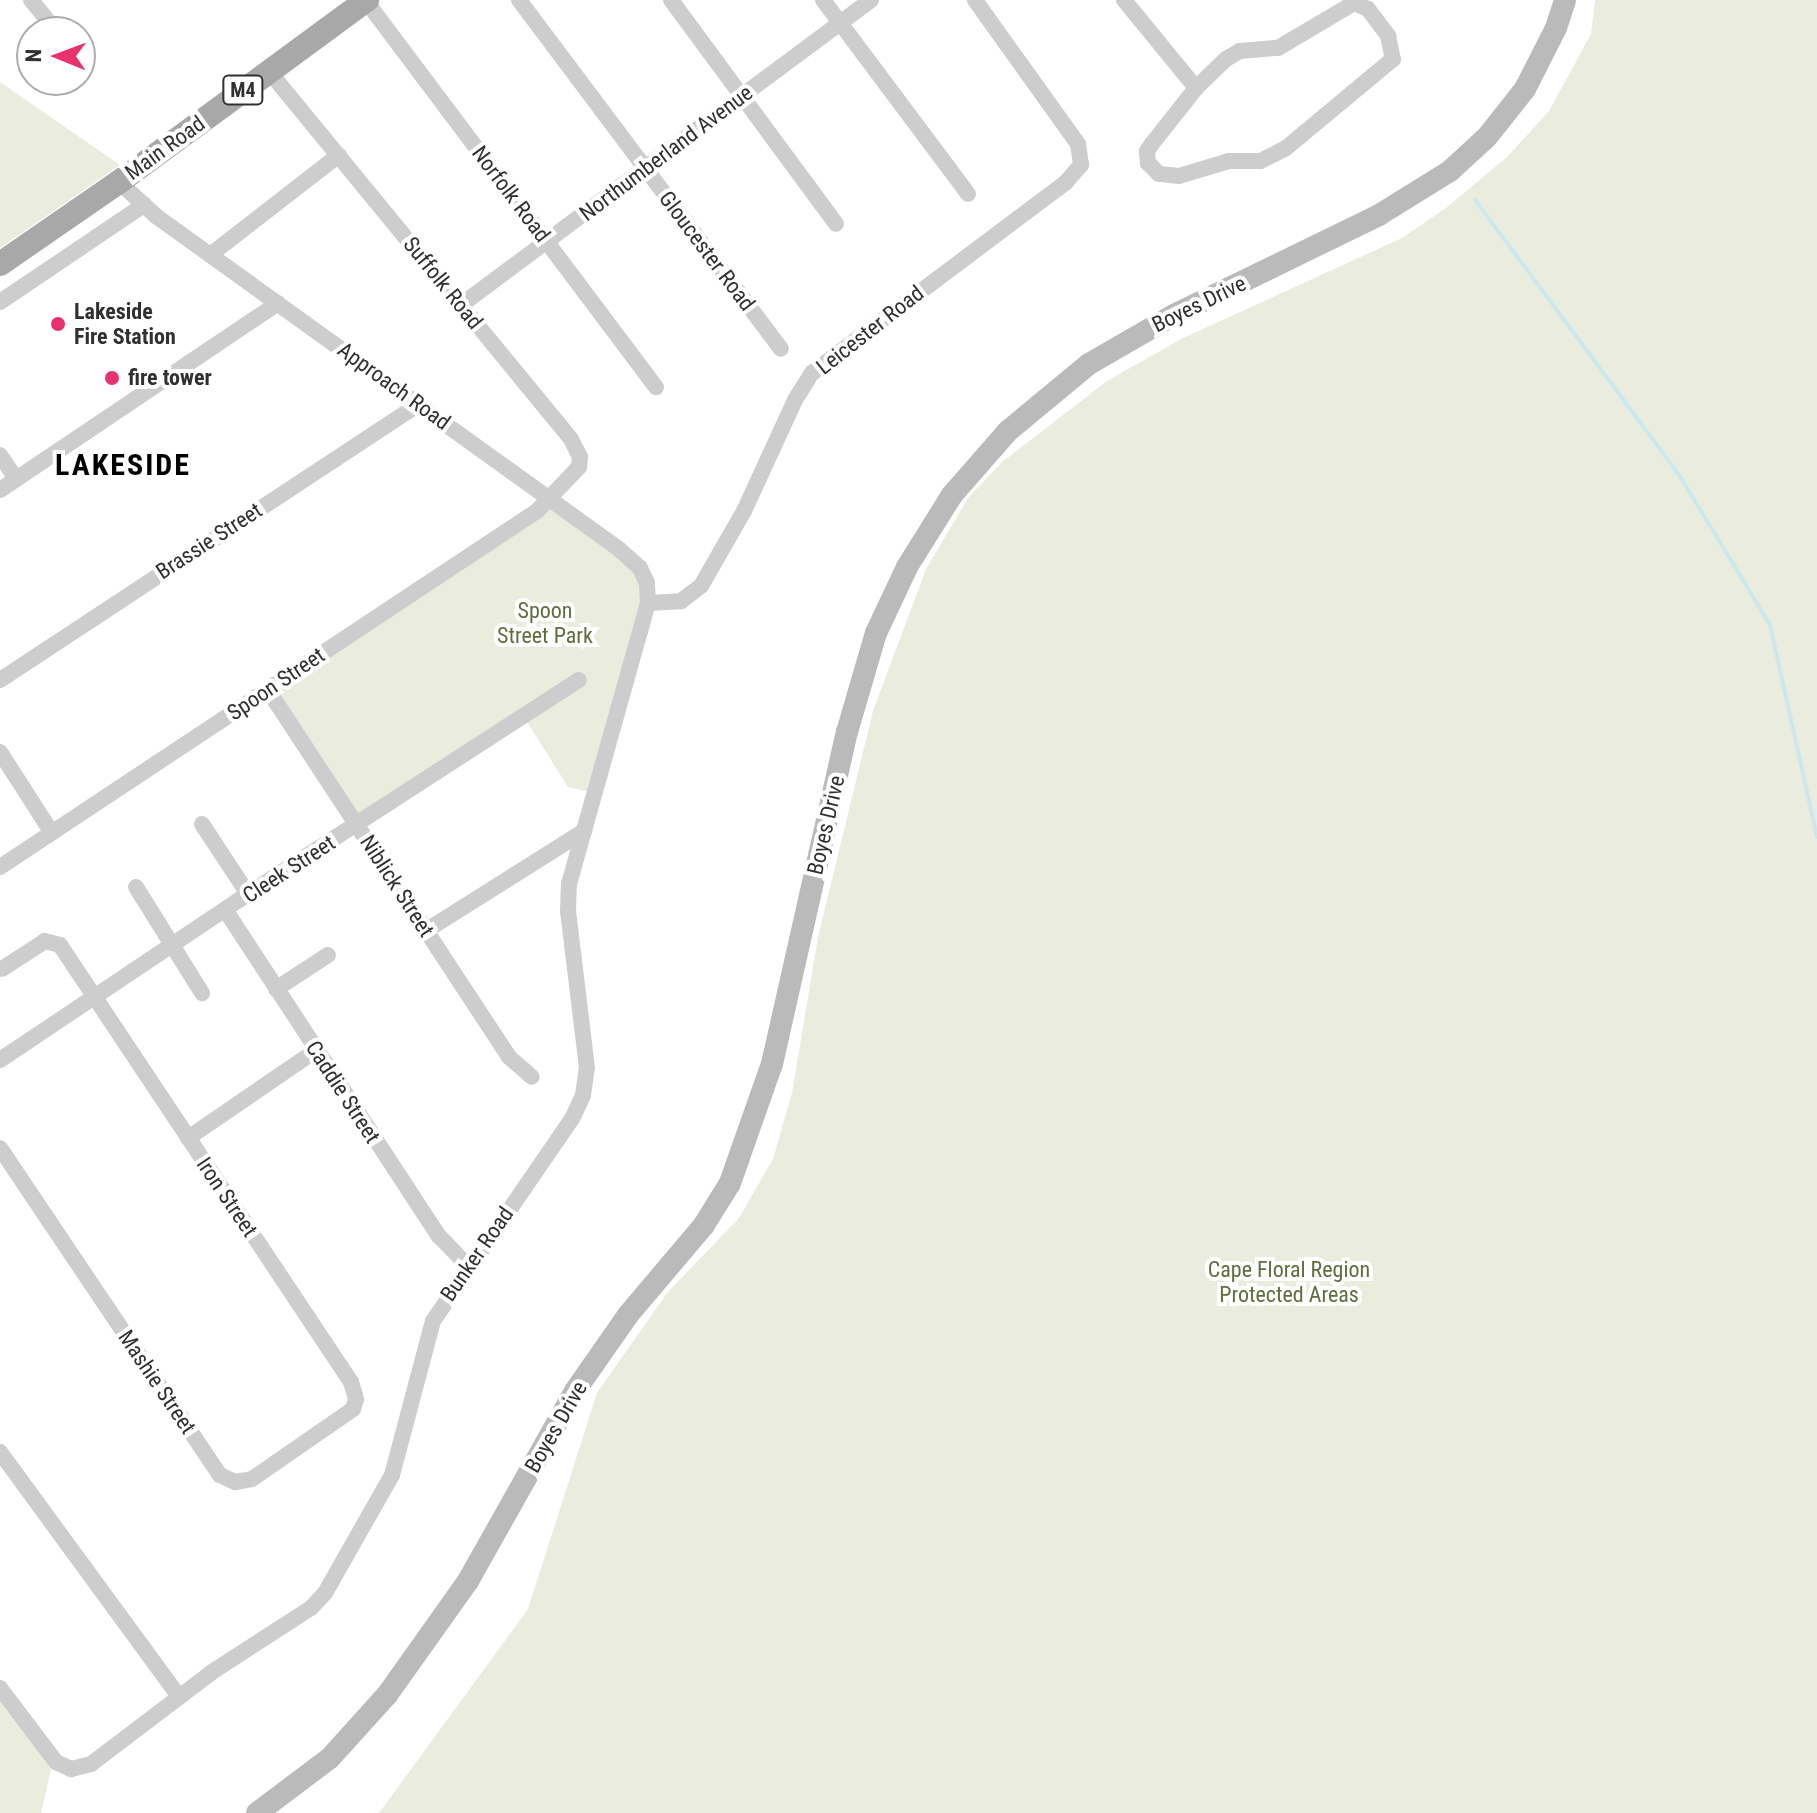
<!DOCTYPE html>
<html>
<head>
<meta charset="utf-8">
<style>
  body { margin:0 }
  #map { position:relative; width:1817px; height:1813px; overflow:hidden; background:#fff; font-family:"Roboto Condensed",sans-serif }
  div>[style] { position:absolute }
  .green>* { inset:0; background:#eaedde }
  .stream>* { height:4px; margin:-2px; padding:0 2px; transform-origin:2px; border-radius:2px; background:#cae8ed }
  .street>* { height:16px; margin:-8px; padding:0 8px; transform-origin:8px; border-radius:8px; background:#cdcdcd }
  .secondary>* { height:22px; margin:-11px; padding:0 11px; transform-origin:11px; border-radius:11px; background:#bababa }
  .primary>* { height:24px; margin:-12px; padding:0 12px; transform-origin:12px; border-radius:12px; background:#a8a8a8 }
  .dots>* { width:22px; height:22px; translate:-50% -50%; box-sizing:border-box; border:4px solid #fff; border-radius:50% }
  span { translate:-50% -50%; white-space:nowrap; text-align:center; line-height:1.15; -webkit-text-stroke:8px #fff; paint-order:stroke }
  .shield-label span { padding:2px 6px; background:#fff; border:2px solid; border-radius:6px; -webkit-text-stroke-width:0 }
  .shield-label { font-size:20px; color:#303030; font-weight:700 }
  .street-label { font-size:22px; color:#303030 }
  .poi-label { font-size:22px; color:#303030; font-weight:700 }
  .left { translate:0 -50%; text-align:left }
  .park-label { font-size:22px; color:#606d3c }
  .district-label { font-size:30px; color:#000; font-weight:700; letter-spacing:2px }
  .north { position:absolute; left:16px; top:16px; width:80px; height:80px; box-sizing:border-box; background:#fff; border:2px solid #acacac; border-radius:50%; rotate:271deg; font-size:22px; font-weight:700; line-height:32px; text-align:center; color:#303030 }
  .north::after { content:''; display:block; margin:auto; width:28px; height:36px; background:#e8326e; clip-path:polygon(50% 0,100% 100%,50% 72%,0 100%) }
</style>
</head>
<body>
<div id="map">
  <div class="green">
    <i style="clip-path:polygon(1595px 0,1817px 0,1817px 1813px,379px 1813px,528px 1609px,597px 1393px,667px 1293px,739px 1218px,773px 1159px,792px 1093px,818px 937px,873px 711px,926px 569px,968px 498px,1002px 462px,1107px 381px,1181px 339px,1402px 238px,1446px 208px,1507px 157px,1549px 111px,1591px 34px)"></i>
    <i style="clip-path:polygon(0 82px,120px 165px,0 248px)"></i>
    <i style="clip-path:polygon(549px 497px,647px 583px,595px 793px,568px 787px,524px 717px,357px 824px,268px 690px)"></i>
    <i style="clip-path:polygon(0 1699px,51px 1769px,41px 1813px,0 1813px)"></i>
  </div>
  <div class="stream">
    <i style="left:1475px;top:200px;width:340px;rotate:53.4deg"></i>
    <i style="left:1678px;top:473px;width:178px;rotate:58.8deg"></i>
    <i style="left:1770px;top:625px;width:217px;rotate:77.5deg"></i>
  </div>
  <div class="street">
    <i style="left:31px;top:0;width:41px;rotate:50.9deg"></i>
    <i style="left:519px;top:0;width:436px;rotate:53.1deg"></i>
    <i style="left:671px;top:0;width:278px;rotate:53.6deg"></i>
    <i style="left:823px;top:0;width:242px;rotate:53.2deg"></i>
    <i style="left:1124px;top:0;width:114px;rotate:50.7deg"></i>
    <i style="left:366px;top:1px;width:483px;rotate:53.1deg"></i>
    <i style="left:1354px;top:3px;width:15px;rotate:23deg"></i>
    <i style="left:1368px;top:9px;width:34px;rotate:53deg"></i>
    <i style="left:1388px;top:36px;width:24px;rotate:78deg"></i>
    <i style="left:1393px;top:59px;width:139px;rotate:140.2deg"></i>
    <i style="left:1286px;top:148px;width:29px;rotate:153deg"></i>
    <i style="left:1260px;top:161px;width:31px;rotate:180deg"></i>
    <i style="left:1229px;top:161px;width:52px;rotate:163.3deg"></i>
    <i style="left:1179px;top:176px;width:20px;rotate:-174deg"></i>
    <i style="left:1159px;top:174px;width:16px;rotate:-135deg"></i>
    <i style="left:1148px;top:163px;width:12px;rotate:-95deg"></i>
    <i style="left:1147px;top:151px;width:7px;rotate:-56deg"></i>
    <i style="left:1151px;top:145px;width:73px;rotate:-51.7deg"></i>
    <i style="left:1196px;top:88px;width:42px;rotate:-44deg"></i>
    <i style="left:1226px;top:59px;width:16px;rotate:-30deg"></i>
    <i style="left:1240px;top:51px;width:38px;rotate:-5deg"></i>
    <i style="left:1278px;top:48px;width:88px;rotate:-30.6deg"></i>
    <i style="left:210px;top:255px;width:163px;rotate:-37.8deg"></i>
    <i style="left:0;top:302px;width:174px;rotate:-34deg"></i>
    <i style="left:461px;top:305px;width:511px;rotate:-36.65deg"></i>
    <i style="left:0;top:455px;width:29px;rotate:56deg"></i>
    <i style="left:0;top:490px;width:335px;rotate:-33.9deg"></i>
    <i style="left:648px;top:603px;width:33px;rotate:-3deg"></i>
    <i style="left:681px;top:601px;width:25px;rotate:-37deg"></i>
    <i style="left:701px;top:586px;width:86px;rotate:-60.2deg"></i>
    <i style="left:744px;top:511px;width:122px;rotate:-65.3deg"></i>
    <i style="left:795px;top:400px;width:32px;rotate:-58deg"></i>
    <i style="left:812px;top:373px;width:318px;rotate:-36.9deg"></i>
    <i style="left:1066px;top:182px;width:23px;rotate:-49deg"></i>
    <i style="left:1081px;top:165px;width:21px;rotate:-98deg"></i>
    <i style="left:1078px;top:144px;width:177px;rotate:-125.6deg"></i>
    <i style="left:0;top:680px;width:502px;rotate:-33.37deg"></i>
    <i style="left:268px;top:690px;width:439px;rotate:56.7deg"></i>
    <i style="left:509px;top:1057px;width:30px;rotate:41deg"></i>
    <i style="left:0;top:752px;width:96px;rotate:57.3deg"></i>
    <i style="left:202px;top:824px;width:84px;rotate:56.7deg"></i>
    <i style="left:0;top:867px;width:644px;rotate:-33.54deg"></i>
    <i style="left:537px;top:511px;width:61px;rotate:-46.3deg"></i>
    <i style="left:579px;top:467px;width:10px;rotate:-84deg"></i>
    <i style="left:580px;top:457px;width:20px;rotate:-117deg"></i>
    <i style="left:571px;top:439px;width:476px;rotate:-129.4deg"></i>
    <i style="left:136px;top:887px;width:125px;rotate:58.1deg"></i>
    <i style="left:226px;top:911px;width:389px;rotate:56.8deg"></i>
    <i style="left:439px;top:1236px;width:42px;rotate:46deg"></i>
    <i style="left:427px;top:930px;width:186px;rotate:-32.2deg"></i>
    <i style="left:276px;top:989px;width:62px;rotate:-33.2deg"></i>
    <i style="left:0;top:1060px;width:298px;rotate:-33.8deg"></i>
    <i style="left:248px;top:894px;width:394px;rotate:-32.9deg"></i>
    <i style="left:188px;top:1138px;width:154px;rotate:-34.4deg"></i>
    <i style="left:0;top:1148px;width:394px;rotate:56.1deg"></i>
    <i style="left:220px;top:1475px;width:17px;rotate:25deg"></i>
    <i style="left:235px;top:1482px;width:17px;rotate:-10deg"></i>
    <i style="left:252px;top:1479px;width:123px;rotate:-34.7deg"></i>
    <i style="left:353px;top:1409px;width:10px;rotate:-73deg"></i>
    <i style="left:356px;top:1399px;width:18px;rotate:-106deg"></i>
    <i style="left:351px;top:1382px;width:525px;rotate:-123.66deg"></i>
    <i style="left:60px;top:945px;width:16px;rotate:-165deg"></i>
    <i style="left:45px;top:941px;width:51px;rotate:146.9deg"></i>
    <i style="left:0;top:1452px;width:303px;rotate:53.8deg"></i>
    <i style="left:0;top:1688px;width:93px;rotate:52.9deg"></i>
    <i style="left:56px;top:1762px;width:17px;rotate:25deg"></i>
    <i style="left:71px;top:1769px;width:21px;rotate:-14deg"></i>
    <i style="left:91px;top:1764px;width:152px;rotate:-37.2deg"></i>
    <i style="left:212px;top:1672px;width:118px;rotate:-32.9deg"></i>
    <i style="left:311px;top:1608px;width:21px;rotate:-47deg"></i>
    <i style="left:325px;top:1593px;width:136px;rotate:-60.4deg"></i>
    <i style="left:392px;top:1475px;width:159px;rotate:-75.1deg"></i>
    <i style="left:433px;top:1321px;width:245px;rotate:-55.5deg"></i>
    <i style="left:572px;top:1119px;width:26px;rotate:-65deg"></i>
    <i style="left:583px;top:1095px;width:27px;rotate:-82deg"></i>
    <i style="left:587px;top:1068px;width:158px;rotate:-96.9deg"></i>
    <i style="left:568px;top:911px;width:27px;rotate:-88deg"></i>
    <i style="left:569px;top:884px;width:292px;rotate:-74.3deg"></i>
    <i style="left:648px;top:603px;width:20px;rotate:-93deg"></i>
    <i style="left:647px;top:583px;width:17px;rotate:-115deg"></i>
    <i style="left:640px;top:568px;width:28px;rotate:-138deg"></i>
    <i style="left:619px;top:549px;width:570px;rotate:-144.28deg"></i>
    <i style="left:156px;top:216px;width:50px;rotate:-137.4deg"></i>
  </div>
  <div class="secondary">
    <i style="left:257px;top:1813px;width:91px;rotate:-37deg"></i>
    <i style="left:330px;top:1758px;width:85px;rotate:-47.9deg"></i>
    <i style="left:387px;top:1695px;width:140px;rotate:-54.6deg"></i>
    <i style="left:468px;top:1581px;width:218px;rotate:-60.6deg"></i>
    <i style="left:575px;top:1391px;width:93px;rotate:-55.1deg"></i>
    <i style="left:628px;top:1315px;width:118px;rotate:-49.8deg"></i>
    <i style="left:704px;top:1225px;width:49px;rotate:-58.2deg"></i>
    <i style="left:730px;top:1183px;width:126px;rotate:-70.6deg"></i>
    <i style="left:772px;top:1064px;width:340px;rotate:-77.3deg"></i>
    <i style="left:847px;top:732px;width:103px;rotate:-73.7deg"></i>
    <i style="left:876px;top:633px;width:73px;rotate:-64.8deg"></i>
    <i style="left:907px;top:567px;width:85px;rotate:-58deg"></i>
    <i style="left:952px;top:495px;width:85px;rotate:-48.8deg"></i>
    <i style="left:1008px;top:431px;width:105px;rotate:-39.6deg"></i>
    <i style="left:1089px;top:364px;width:98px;rotate:-30deg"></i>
    <i style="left:1174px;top:315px;width:228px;rotate:-26deg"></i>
    <i style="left:1379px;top:215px;width:84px;rotate:-31.8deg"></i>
    <i style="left:1450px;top:171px;width:50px;rotate:-42.6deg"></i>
    <i style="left:1487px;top:137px;width:61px;rotate:-51.6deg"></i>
    <i style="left:1525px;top:89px;width:68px;rotate:-63.1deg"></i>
    <i style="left:1556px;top:28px;width:29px;rotate:-72deg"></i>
  </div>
  <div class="primary">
    <i style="left:0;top:264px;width:145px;rotate:-34.6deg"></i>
    <i style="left:119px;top:182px;width:308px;rotate:-36.3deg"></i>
  </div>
  <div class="dots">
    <i style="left:58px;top:324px;background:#e8326e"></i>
    <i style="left:112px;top:378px;background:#e8326e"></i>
  </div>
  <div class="shield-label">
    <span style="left:243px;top:90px">M4</span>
  </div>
  <div class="street-label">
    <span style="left:165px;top:148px;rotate:-36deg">Main Road</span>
    <span style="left:666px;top:153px;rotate:-37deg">Northumberland Avenue</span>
    <span style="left:511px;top:194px;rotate:53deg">Norfolk Road</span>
    <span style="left:707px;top:251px;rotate:53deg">Gloucester Road</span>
    <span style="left:443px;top:283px;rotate:51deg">Suffolk Road</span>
    <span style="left:1199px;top:304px;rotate:-26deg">Boyes Drive</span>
    <span style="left:870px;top:330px;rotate:-38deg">Leicester Road</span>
    <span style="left:394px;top:386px;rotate:36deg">Approach Road</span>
    <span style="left:209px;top:541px;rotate:-33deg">Brassie Street</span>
    <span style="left:276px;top:684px;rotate:-34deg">Spoon Street</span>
    <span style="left:826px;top:825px;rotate:-77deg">Boyes Drive</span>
    <span style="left:289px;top:869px;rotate:-33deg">Cleek Street</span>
    <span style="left:397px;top:886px;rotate:57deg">Niblick Street</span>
    <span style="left:343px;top:1092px;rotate:57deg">Caddie Street</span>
    <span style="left:227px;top:1197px;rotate:56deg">Iron Street</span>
    <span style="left:477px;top:1254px;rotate:-55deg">Bunker Road</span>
    <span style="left:157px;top:1382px;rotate:56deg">Mashie Street</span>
    <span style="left:556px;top:1427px;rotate:-60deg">Boyes Drive</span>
  </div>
  <div class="poi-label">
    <span class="left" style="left:74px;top:324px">Lakeside<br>Fire Station</span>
    <span class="left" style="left:128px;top:378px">fire tower</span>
  </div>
  <div class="park-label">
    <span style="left:545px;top:623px">Spoon<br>Street Park</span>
    <span style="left:1289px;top:1282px">Cape Floral Region<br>Protected Areas</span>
  </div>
  <div class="district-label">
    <span style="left:123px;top:465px">LAKESIDE</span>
  </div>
  <div class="north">N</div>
</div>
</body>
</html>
